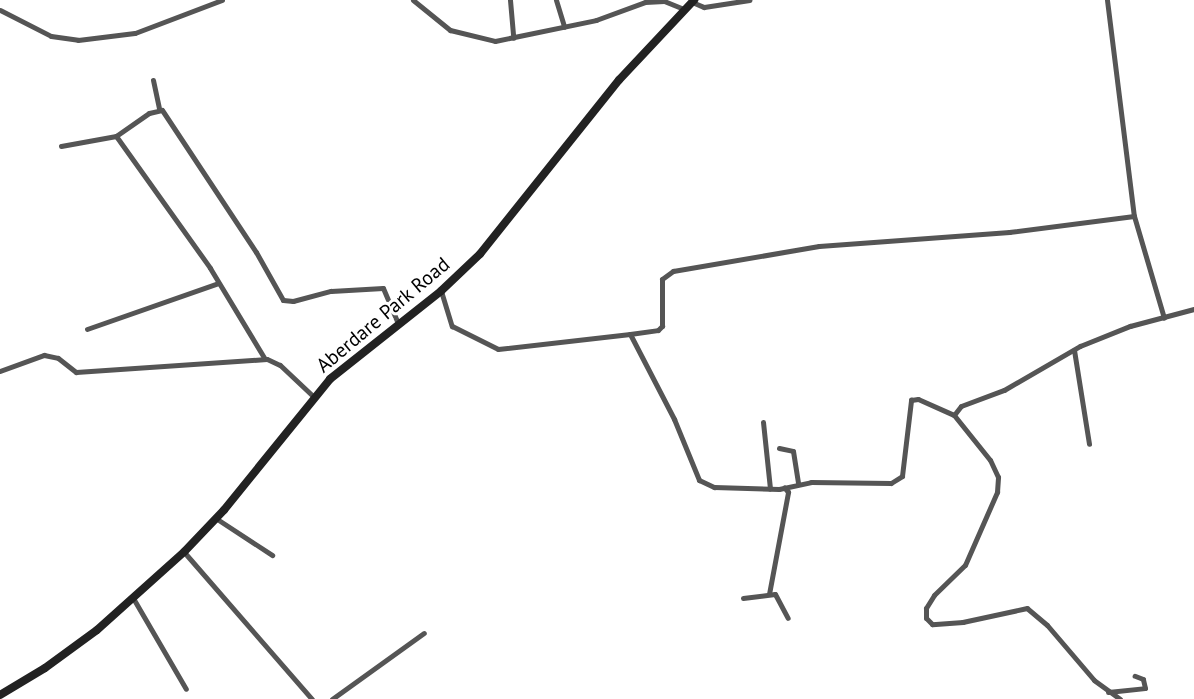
<!DOCTYPE html>
<html>
<head>
<meta charset="utf-8">
<style>
  body { margin:0 }
  #map { position:relative; width:1194px; height:699px; overflow:hidden; background:#fff; font-family:"PT Sans",sans-serif }
  div>[style] { position:absolute }
  .street>* { height:5px; margin:-2.5px; padding:0 2.5px; transform-origin:2.5px; border-radius:2.5px; background:#555 }
  .secondary>* { height:8px; margin:-4px; padding:0 4px; transform-origin:4px; border-radius:4px; background:#222 }
  span { translate:-50% -50%; white-space:nowrap; text-align:center; line-height:1.15; -webkit-text-stroke:6px #fff; paint-order:stroke }
  .street-label { font-size:20px; color:#000 }
</style>
</head>
<body>
<div id="map">
  <div class="street">
    <i style="left:413px;top:0;width:48px;rotate:39deg"></i>
    <i style="left:450px;top:30px;width:46px;rotate:13.7deg"></i>
    <i style="left:495px;top:41px;width:103px;rotate:-11.7deg"></i>
    <i style="left:596px;top:20px;width:52px;rotate:-20.2deg"></i>
    <i style="left:645px;top:2px;width:19px;rotate:-3deg"></i>
    <i style="left:664px;top:1px;width:22px;rotate:22deg"></i>
    <i style="left:510px;top:0;width:38px;rotate:85deg"></i>
    <i style="left:556px;top:0;width:28px;rotate:73deg"></i>
    <i style="left:1107px;top:0;width:218px;rotate:82.9deg"></i>
    <i style="left:1134px;top:216px;width:106px;rotate:73.6deg"></i>
    <i style="left:692px;top:2px;width:13px;rotate:23deg"></i>
    <i style="left:704px;top:7px;width:46px;rotate:-8.8deg"></i>
    <i style="left:0;top:10px;width:57px;rotate:27deg"></i>
    <i style="left:51px;top:36px;width:27px;rotate:8deg"></i>
    <i style="left:78px;top:40px;width:57px;rotate:-7deg"></i>
    <i style="left:135px;top:33px;width:93px;rotate:-20.8deg"></i>
    <i style="left:153px;top:80px;width:29px;rotate:78deg"></i>
    <i style="left:116px;top:136px;width:162px;rotate:54.5deg"></i>
    <i style="left:210px;top:268px;width:106px;rotate:58.9deg"></i>
    <i style="left:61px;top:146px;width:56px;rotate:-10.3deg"></i>
    <i style="left:116px;top:136px;width:40px;rotate:-34.9deg"></i>
    <i style="left:149px;top:113px;width:13px;rotate:-13deg"></i>
    <i style="left:162px;top:110px;width:170px;rotate:56.5deg"></i>
    <i style="left:256px;top:252px;width:55px;rotate:60.6deg"></i>
    <i style="left:283px;top:300px;width:10px;rotate:6deg"></i>
    <i style="left:293px;top:301px;width:39px;rotate:-15deg"></i>
    <i style="left:331px;top:291px;width:52px;rotate:-3.3deg"></i>
    <i style="left:383px;top:288px;width:39px;rotate:67deg"></i>
    <i style="left:441px;top:291px;width:37px;rotate:73deg"></i>
    <i style="left:452px;top:326px;width:51px;rotate:26.6deg"></i>
    <i style="left:498px;top:349px;width:133px;rotate:-6.5deg"></i>
    <i style="left:630px;top:334px;width:96px;rotate:62.6deg"></i>
    <i style="left:674px;top:419px;width:66px;rotate:67.7deg"></i>
    <i style="left:699px;top:480px;width:17px;rotate:25deg"></i>
    <i style="left:714px;top:487px;width:65px;rotate:1.8deg"></i>
    <i style="left:779px;top:489px;width:33px;rotate:-12deg"></i>
    <i style="left:811px;top:482px;width:80px;rotate:0.7deg"></i>
    <i style="left:891px;top:483px;width:13px;rotate:-32deg"></i>
    <i style="left:902px;top:476px;width:77px;rotate:-83.2deg"></i>
    <i style="left:911px;top:400px;width:7px;rotate:-8deg"></i>
    <i style="left:918px;top:399px;width:39px;rotate:24deg"></i>
    <i style="left:87px;top:329px;width:139px;rotate:-19.3deg"></i>
    <i style="left:630px;top:334px;width:28px;rotate:-8deg"></i>
    <i style="left:658px;top:330px;width:6px;rotate:-45deg"></i>
    <i style="left:662px;top:326px;width:47px;rotate:-90deg"></i>
    <i style="left:662px;top:279px;width:14px;rotate:-36deg"></i>
    <i style="left:673px;top:271px;width:148px;rotate:-9.7deg"></i>
    <i style="left:819px;top:246px;width:191px;rotate:-4.2deg"></i>
    <i style="left:1009px;top:232px;width:126px;rotate:-7.3deg"></i>
    <i style="left:1074px;top:350px;width:95px;rotate:80.9deg"></i>
    <i style="left:0;top:371px;width:47px;rotate:-20deg"></i>
    <i style="left:44px;top:355px;width:14px;rotate:12deg"></i>
    <i style="left:58px;top:358px;width:23px;rotate:38deg"></i>
    <i style="left:76px;top:372px;width:191px;rotate:-3.9deg"></i>
    <i style="left:267px;top:359px;width:14px;rotate:25deg"></i>
    <i style="left:280px;top:365px;width:47px;rotate:43.3deg"></i>
    <i style="left:763px;top:422px;width:67px;rotate:84deg"></i>
    <i style="left:779px;top:448px;width:14px;rotate:12deg"></i>
    <i style="left:793px;top:451px;width:33px;rotate:81deg"></i>
    <i style="left:217px;top:519px;width:66px;rotate:33.2deg"></i>
    <i style="left:184px;top:552px;width:195px;rotate:49deg"></i>
    <i style="left:769px;top:594px;width:104px;rotate:-79.4deg"></i>
    <i style="left:788px;top:492px;width:6px;rotate:-129deg"></i>
    <i style="left:133px;top:598px;width:105px;rotate:59.8deg"></i>
    <i style="left:743px;top:598px;width:32px;rotate:-7deg"></i>
    <i style="left:775px;top:594px;width:27px;rotate:62deg"></i>
    <i style="left:1108px;top:692px;width:37px;rotate:-6deg"></i>
    <i style="left:1145px;top:688px;width:9px;rotate:-103deg"></i>
    <i style="left:1143px;top:679px;width:9px;rotate:-159deg"></i>
    <i style="left:332px;top:699px;width:113px;rotate:-35.7deg"></i>
    <i style="left:1120px;top:699px;width:32px;rotate:-144deg"></i>
    <i style="left:1094px;top:680px;width:72px;rotate:-130.5deg"></i>
    <i style="left:1047px;top:625px;width:26px;rotate:-140deg"></i>
    <i style="left:1027px;top:608px;width:66px;rotate:167.7deg"></i>
    <i style="left:963px;top:622px;width:31px;rotate:176deg"></i>
    <i style="left:932px;top:624px;width:8px;rotate:-135deg"></i>
    <i style="left:926px;top:618px;width:10px;rotate:-90deg"></i>
    <i style="left:926px;top:608px;width:15px;rotate:-58deg"></i>
    <i style="left:934px;top:595px;width:43px;rotate:-44.1deg"></i>
    <i style="left:965px;top:565px;width:80px;rotate:-66.3deg"></i>
    <i style="left:997px;top:492px;width:15px;rotate:-86deg"></i>
    <i style="left:998px;top:477px;width:19px;rotate:-115deg"></i>
    <i style="left:990px;top:460px;width:58px;rotate:-128.7deg"></i>
    <i style="left:954px;top:415px;width:11px;rotate:-52deg"></i>
    <i style="left:961px;top:406px;width:46px;rotate:-20.4deg"></i>
    <i style="left:1004px;top:390px;width:88px;rotate:-30.1deg"></i>
    <i style="left:1080px;top:346px;width:54px;rotate:-21.8deg"></i>
    <i style="left:1130px;top:326px;width:66px;rotate:-14.9deg"></i>
  </div>
  <div class="secondary">
    <i style="left:0;top:695px;width:52px;rotate:-31deg"></i>
    <i style="left:45px;top:668px;width:64px;rotate:-36.2deg"></i>
    <i style="left:97px;top:630px;width:117px;rotate:-41.9deg"></i>
    <i style="left:184px;top:552px;width:58px;rotate:-46.4deg"></i>
    <i style="left:224px;top:510px;width:169px;rotate:-51deg"></i>
    <i style="left:330px;top:379px;width:142px;rotate:-38.4deg"></i>
    <i style="left:441px;top:291px;width:54px;rotate:-43.5deg"></i>
    <i style="left:480px;top:254px;width:223px;rotate:-51.4deg"></i>
    <i style="left:619px;top:80px;width:110px;rotate:-46.8deg"></i>
  </div>
  <div class="street-label">
    <span style="left:383px;top:315px;rotate:-40deg">Aberdare Park Road</span>
  </div>
</div>
</body>
</html>
